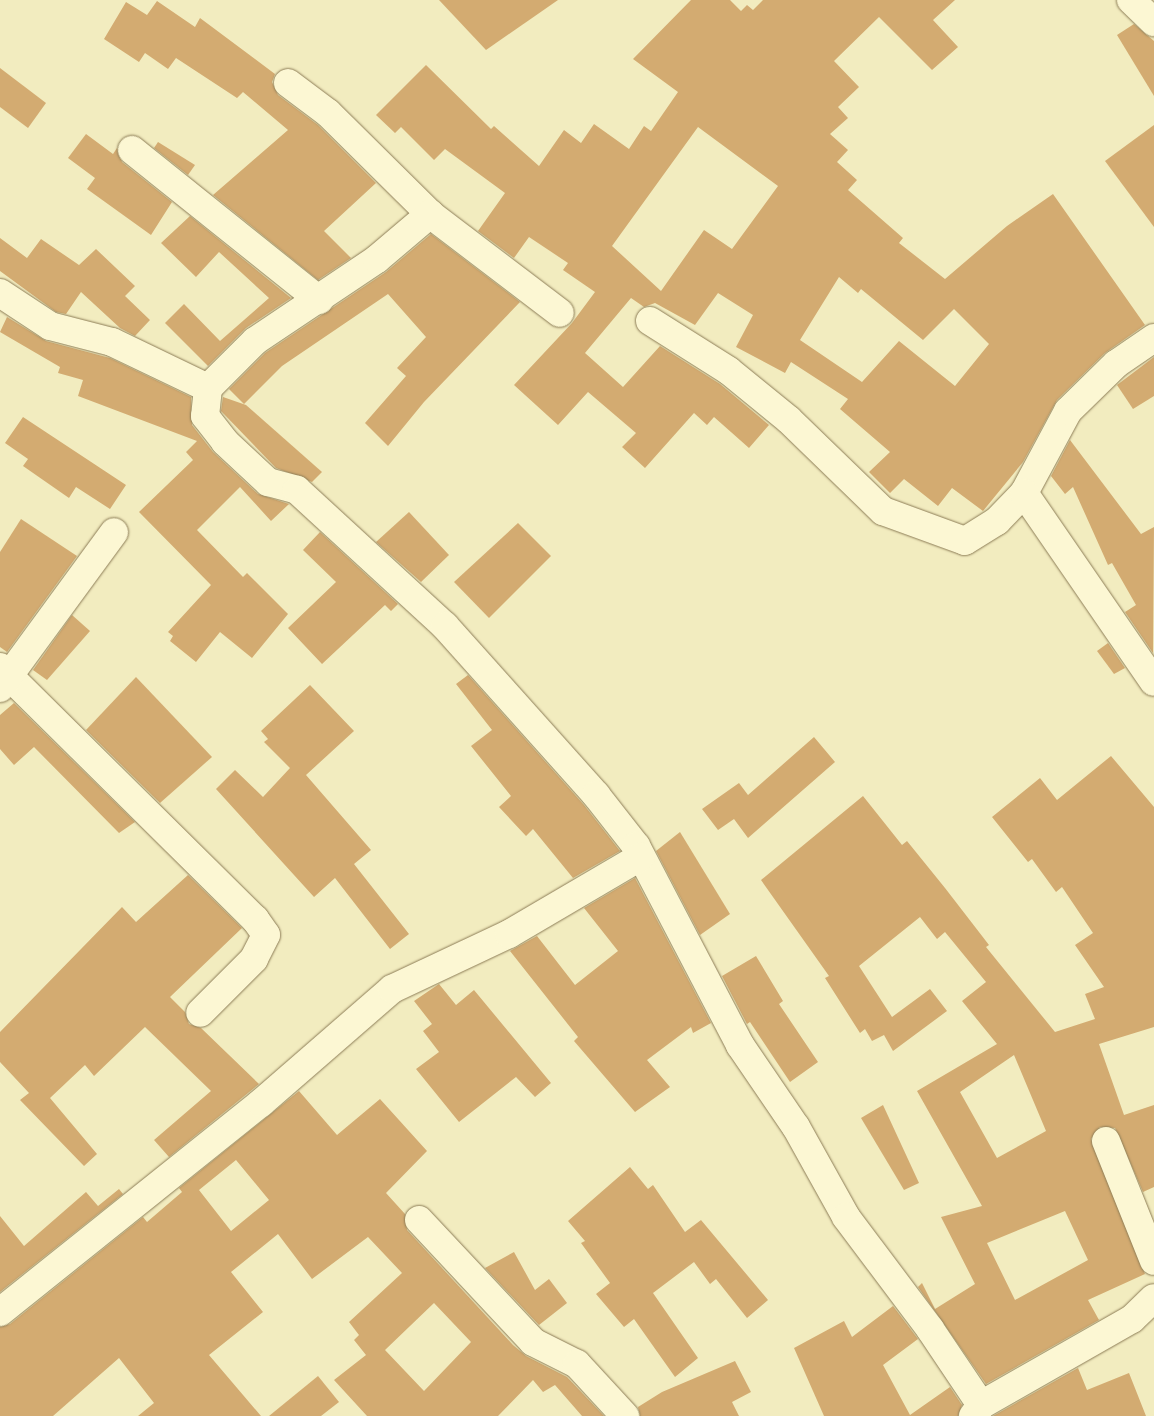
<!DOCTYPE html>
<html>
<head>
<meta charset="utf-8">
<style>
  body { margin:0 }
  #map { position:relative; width:1154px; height:1416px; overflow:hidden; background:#f2ecbf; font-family:"Noto Serif",serif }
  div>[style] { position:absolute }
  .building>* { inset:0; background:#d3ab71 }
  .roads { filter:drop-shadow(0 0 1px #8c7c56) drop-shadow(0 0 1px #8c7c56) }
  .street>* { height:28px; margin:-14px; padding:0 14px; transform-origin:14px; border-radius:14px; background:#fcf7d3 }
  span { translate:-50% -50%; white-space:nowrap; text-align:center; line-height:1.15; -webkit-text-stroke:4px #f8f4cf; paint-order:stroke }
</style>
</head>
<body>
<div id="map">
  <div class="building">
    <i style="clip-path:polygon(439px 0,558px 0,486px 50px)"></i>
    <i style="clip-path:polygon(evenodd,691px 0,730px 0,741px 11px,747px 5px,753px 10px,763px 0,955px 0,933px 20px,958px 47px,932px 70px,879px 17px,834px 61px,859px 87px,838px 107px,848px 118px,830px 134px,848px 150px,837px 162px,857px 180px,848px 190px,903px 238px,899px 243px,945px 279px,1007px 226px,1053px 194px,1145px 325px,1105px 353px,1057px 400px,1023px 462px,983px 511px,952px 488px,938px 506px,904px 479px,890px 493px,869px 472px,890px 452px,840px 409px,848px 399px,791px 362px,785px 373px,736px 347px,753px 315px,718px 293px,695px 325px,655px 303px,644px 307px,631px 298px,585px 353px,623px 387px,660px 346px,720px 384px,769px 425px,749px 448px,714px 417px,707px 425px,694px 413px,645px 468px,622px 447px,636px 433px,588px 392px,558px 425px,514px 385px,572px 323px,595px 292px,563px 270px,568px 263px,529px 237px,514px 258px,478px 231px,505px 193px,445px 149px,434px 160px,401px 127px,395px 133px,376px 115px,426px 65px,491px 129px,494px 126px,539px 166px,564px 130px,581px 143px,594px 124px,629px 149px,644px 126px,651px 131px,678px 92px,633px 59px,691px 0,698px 127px,778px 186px,732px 249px,704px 230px,661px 291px,612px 246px,698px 127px,691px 0,839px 277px,858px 293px,861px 289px,923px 340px,954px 309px,989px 344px,955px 386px,899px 341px,862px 382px,800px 340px,839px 277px)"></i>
    <i style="clip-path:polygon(157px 1px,195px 27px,200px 18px,275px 74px,272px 82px,278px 95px,318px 125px,376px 183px,324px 231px,351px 258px,318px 280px,213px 195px,288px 130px,243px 92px,237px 98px,176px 58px,168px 69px,145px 53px,139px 62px,104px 39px,126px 2px,147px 15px)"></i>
    <i style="clip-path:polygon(1134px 24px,1154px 41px,1154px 96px,1117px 35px)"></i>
    <i style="clip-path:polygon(0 68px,46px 103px,28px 128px,0 107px)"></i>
    <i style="clip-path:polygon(1154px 125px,1154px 227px,1105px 161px)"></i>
    <i style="clip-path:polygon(86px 134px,113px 154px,117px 148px,122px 162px,172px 202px,151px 235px,87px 189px,95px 178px,68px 158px)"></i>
    <i style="clip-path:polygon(158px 142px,195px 165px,188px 175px,154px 148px)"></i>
    <i style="clip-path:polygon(190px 216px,291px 298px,246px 328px,208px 366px,165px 323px,184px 304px,220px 341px,269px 298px,219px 252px,196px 277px,161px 243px)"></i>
    <i style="clip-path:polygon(431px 234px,520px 302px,424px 402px,388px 446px,365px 423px,406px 376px,397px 368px,426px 337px,388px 294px,282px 366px,244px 404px,229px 389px,265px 353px,386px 272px)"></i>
    <i style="clip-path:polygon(0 238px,27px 258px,41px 239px,79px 265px,96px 249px,135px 286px,125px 296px,150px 320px,135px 336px,120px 328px,81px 292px,66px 314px,56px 312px,0 271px)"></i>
    <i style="clip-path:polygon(7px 317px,46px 341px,110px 358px,191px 397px,192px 425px,213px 452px,258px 494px,289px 504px,271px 521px,240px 487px,197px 530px,243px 577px,247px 573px,288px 614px,252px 658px,220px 632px,196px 662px,170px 641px,173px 636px,168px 632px,211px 585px,139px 512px,193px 460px,186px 452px,197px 441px,78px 396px,83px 380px,58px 373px,60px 367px,0 332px)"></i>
    <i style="clip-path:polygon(1154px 357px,1154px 396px,1133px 409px,1117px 385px)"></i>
    <i style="clip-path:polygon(223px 397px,246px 405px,322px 472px,312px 482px,276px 468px,221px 411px)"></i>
    <i style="clip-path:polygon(23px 417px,126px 485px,110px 509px,76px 487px,69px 498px,23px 466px,28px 459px,5px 443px)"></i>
    <i style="clip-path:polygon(1070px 440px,1141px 534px,1154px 527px,1153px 653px,1125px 612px,1136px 605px,1112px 563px,1108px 565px,1073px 487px,1065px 494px,1051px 476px)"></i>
    <i style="clip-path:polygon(409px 512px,449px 555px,421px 582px,376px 542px)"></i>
    <i style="clip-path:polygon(21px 519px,77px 556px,7px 652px,0 647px,0 552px)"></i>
    <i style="clip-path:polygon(518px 523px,551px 556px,489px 618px,454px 582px)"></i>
    <i style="clip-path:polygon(320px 532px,398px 604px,391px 611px,385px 605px,322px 664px,288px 628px,336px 582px,303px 550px)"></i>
    <i style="clip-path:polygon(72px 615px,90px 631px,47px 680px,33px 670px)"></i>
    <i style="clip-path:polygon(1108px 643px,1125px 668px,1114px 674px,1097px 651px)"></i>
    <i style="clip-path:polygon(468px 675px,584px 805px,620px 851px,573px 878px,533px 829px,526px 836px,499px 807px,511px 796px,471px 746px,492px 730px,456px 684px)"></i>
    <i style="clip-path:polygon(136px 677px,212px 757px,160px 803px,86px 730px)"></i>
    <i style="clip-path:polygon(310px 685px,354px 731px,306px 775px,371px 850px,354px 864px,409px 934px,390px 949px,335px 878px,314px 897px,216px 789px,235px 770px,263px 797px,290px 768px,264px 742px,268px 739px,261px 731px)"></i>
    <i style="clip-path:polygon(14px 703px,135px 822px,119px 833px,34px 747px,14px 765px,0 749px,0 715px)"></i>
    <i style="clip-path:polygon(814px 737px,835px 762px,748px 838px,734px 819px,718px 830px,702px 809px,739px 783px,748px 795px)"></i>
    <i style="clip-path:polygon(evenodd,1111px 756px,1154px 807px,1154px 1027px,1099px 1044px,1124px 1115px,1154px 1105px,1154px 1187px,1143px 1192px,1115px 1128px,1100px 1127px,1091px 1139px,1145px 1274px,1088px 1300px,1099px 1320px,986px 1384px,918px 1287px,922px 1283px,935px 1309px,975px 1284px,941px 1217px,982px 1206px,917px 1091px,997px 1044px,962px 1001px,986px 982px,945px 932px,937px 939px,920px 917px,859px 966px,892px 1017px,930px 989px,947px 1011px,893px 1051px,884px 1035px,872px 1041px,865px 1029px,860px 1033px,825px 978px,829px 976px,761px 880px,863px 796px,902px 845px,907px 841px,945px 888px,989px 945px,986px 947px,1055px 1032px,1095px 1019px,1085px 994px,1104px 987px,1075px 945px,1093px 933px,1062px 887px,1056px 892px,1032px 859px,1028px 862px,992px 817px,1040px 778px,1057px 800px,1111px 756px,1014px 1055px,1046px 1131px,997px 1158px,960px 1092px,1014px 1055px,1111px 756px,1065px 1211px,1088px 1260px,1015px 1300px,987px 1243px,1065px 1211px)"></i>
    <i style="clip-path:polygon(680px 832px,730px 914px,700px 935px,656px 851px)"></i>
    <i style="clip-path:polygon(188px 875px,242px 928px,170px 997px,185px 1012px,189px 1024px,201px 1028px,259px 1084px,169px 1157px,154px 1140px,211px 1091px,145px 1027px,94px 1076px,85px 1065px,50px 1098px,97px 1154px,84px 1166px,20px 1100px,29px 1093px,0 1062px,0 1032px,122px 907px,136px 922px)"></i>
    <i style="clip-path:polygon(635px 878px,711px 1023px,693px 1033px,691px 1027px,647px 1060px,670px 1087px,635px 1112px,574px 1041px,578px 1037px,510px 951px,537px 936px,575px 985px,618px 951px,584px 908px)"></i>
    <i style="clip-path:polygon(756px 956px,783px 1001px,779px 1004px,818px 1062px,790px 1082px,750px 1022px,747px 1024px,722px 976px)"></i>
    <i style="clip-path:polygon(439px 984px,456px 1005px,474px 990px,551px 1083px,535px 1097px,516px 1077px,459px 1122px,416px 1069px,439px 1052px,423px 1031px,432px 1024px,414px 1001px)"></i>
    <i style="clip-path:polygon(evenodd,299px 1091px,337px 1135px,380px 1099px,427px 1151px,386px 1193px,405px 1214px,407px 1230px,513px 1345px,526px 1356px,567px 1377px,604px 1416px,582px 1416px,555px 1385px,543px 1392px,533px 1380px,498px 1416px,367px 1416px,334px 1380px,366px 1355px,354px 1340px,359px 1335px,349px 1322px,402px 1273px,368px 1237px,312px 1279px,278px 1234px,231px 1272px,263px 1312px,209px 1355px,261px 1416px,138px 1416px,154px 1403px,119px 1358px,53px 1416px,0 1416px,0 1327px,10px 1324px,143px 1217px,147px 1222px,182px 1192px,179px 1188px,299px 1091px,236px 1160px,269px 1200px,231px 1231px,199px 1190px,236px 1160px,299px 1091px,434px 1303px,471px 1342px,424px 1391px,385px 1350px,434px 1303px)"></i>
    <i style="clip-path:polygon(883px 1105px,919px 1183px,904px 1190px,861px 1118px)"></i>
    <i style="clip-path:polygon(630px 1167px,648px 1189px,653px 1185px,685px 1232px,701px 1220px,768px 1300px,747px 1318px,716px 1279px,710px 1284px,694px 1262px,653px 1293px,698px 1358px,675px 1377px,634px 1319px,624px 1327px,596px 1294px,610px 1283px,581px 1243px,585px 1241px,568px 1221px)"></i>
    <i style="clip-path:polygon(119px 1189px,123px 1194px,0 1292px,0 1216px,24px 1246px,86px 1192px,98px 1206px)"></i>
    <i style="clip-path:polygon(514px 1252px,535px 1290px,549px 1279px,567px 1303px,539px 1325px,485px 1268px)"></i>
    <i style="clip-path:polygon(893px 1306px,918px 1339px,883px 1365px,910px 1415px,950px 1387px,962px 1405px,958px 1416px,824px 1416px,794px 1348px,844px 1321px,852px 1337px)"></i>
    <i style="clip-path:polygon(735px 1361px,751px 1392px,732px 1402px,739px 1416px,640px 1416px,638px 1407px,662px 1392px)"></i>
    <i style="clip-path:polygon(1078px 1368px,1087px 1390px,1129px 1373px,1146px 1416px,993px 1416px)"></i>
    <i style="clip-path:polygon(318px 1376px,339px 1402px,321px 1416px,269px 1416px)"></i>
  </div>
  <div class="roads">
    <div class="street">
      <i style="left:1131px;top:0;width:32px;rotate:44deg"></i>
      <i style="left:288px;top:83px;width:50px;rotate:36.9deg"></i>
      <i style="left:328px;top:113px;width:144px;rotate:44.7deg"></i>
      <i style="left:430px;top:214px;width:163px;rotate:37.3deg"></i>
      <i style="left:132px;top:150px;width:240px;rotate:38.7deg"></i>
      <i style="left:0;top:293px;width:60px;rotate:33.4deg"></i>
      <i style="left:50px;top:326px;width:64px;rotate:14.5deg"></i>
      <i style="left:112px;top:342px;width:106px;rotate:25.6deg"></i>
      <i style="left:208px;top:388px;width:28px;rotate:96deg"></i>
      <i style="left:205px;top:416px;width:33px;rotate:52deg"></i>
      <i style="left:225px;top:442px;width:59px;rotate:42.9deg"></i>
      <i style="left:268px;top:482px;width:30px;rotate:15deg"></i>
      <i style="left:297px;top:490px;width:201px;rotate:42.6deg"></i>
      <i style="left:445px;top:626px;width:227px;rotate:48.2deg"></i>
      <i style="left:596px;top:795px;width:65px;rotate:51.9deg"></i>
      <i style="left:636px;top:846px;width:225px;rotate:62.4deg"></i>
      <i style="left:740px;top:1045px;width:99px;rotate:55.7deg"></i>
      <i style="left:796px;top:1127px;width:103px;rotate:60.9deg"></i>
      <i style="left:846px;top:1217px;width:140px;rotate:53.1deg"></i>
      <i style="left:930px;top:1329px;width:92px;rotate:56.1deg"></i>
      <i style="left:650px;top:321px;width:93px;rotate:32.3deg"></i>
      <i style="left:729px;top:371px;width:77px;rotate:39.2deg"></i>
      <i style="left:789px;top:420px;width:131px;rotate:44.1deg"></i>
      <i style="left:883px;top:511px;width:87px;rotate:20.1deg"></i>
      <i style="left:965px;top:541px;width:38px;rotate:-32deg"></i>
      <i style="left:997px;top:521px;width:39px;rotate:-46deg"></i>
      <i style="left:1024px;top:493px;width:93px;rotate:-61.8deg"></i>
      <i style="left:1068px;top:411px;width:67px;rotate:-44.4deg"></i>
      <i style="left:1116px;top:364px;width:46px;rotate:-34.4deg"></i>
      <i style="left:208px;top:388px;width:66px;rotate:-45deg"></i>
      <i style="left:255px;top:341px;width:147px;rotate:-33.9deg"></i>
      <i style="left:377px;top:259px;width:70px;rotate:-40.3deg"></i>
      <i style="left:1024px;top:493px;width:229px;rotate:55.5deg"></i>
      <i style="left:0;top:667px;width:359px;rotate:44.7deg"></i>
      <i style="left:255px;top:919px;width:19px;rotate:55deg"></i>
      <i style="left:266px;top:935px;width:27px;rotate:117deg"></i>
      <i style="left:254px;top:959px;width:76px;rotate:135deg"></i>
      <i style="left:0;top:688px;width:193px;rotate:-53.8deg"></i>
      <i style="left:1106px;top:1141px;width:129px;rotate:68.2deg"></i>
      <i style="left:419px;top:1220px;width:167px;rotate:46.9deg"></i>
      <i style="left:533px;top:1342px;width:49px;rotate:26.6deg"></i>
      <i style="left:577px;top:1364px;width:71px;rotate:47.3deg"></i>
      <i style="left:0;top:1312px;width:334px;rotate:-38.7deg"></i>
      <i style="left:261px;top:1103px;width:174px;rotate:-41deg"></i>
      <i style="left:392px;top:989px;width:129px;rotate:-25.2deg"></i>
      <i style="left:509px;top:934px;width:152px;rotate:-30.4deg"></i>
      <i style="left:973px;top:1416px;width:14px;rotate:-54deg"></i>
      <i style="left:981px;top:1405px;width:174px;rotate:-29.7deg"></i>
      <i style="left:1132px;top:1319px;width:30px;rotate:-44deg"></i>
    </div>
  </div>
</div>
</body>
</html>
